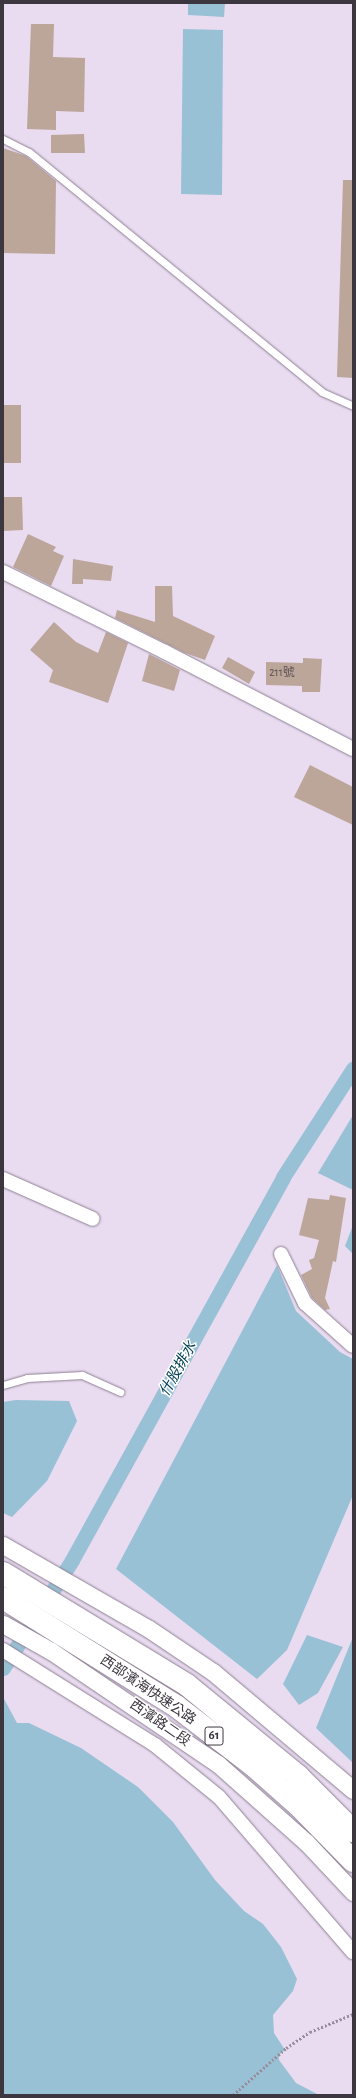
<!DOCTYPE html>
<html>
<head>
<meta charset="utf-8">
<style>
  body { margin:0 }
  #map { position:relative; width:356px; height:2098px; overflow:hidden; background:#e9dbf0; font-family:"Alegreya Sans","Noto Sans TC",sans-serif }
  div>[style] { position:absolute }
  .water>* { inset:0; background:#99c1d5 }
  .canal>* { height:15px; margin:-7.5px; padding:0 7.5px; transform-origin:7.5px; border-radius:7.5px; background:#99c1d5 }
  .building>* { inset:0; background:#bca599 }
  .path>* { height:2.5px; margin-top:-1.25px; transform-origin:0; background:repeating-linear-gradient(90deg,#988d9d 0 2px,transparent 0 4px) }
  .roads { filter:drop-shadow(0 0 1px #8e8093) drop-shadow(0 0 1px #8e8093) }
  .service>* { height:7px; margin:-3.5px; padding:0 3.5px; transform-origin:3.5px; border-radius:3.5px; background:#fff }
  .minor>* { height:14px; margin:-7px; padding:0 7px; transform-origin:7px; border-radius:7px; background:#fff }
  .tertiary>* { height:17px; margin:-8.5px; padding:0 8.5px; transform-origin:8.5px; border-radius:8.5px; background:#fff }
  .trunk>* { height:22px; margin:-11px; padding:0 11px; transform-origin:11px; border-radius:11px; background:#fff }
  span { translate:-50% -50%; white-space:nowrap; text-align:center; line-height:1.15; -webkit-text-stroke:3px #fff; paint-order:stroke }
  .number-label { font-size:12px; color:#5c5256 }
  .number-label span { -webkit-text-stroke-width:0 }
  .shield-label span { padding:1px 3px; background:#fff; border:1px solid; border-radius:3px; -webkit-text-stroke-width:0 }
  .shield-label { font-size:13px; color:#3c363f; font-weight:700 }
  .street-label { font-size:14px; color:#3c363f }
  .water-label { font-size:15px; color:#084256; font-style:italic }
  .frame { position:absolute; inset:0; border:4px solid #3c363f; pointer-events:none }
</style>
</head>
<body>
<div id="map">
  <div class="water">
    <i style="clip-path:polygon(188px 3px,225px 3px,224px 17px,188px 15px)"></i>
    <i style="clip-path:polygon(183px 29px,223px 30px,222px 195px,181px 194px)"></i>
    <i style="clip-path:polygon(353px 1115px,353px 1190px,318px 1173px)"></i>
    <i style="clip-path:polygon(353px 1225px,353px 1254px,345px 1246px)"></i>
    <i style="clip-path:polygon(277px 1265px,296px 1311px,340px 1352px,353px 1359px,353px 1495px,287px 1650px,257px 1679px,116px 1569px)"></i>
    <i style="clip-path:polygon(16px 1400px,69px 1401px,77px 1421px,47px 1481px,12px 1517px,3px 1513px,3px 1402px)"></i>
    <i style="clip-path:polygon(307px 1635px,343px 1647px,318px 1693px,299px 1705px,283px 1684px)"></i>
    <i style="clip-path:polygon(353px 1637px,353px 1763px,316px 1728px)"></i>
    <i style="clip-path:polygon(3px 1697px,17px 1723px,29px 1723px,81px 1748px,138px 1787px,173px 1822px,215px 1880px,244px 1911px,263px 1924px,281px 1947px,297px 1979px,293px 1991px,273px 2015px,274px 2033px,285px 2050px,279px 2055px,279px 2060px,296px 2083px,319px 2095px,3px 2095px)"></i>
  </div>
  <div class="canal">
    <i style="left:3px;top:1668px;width:128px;rotate:-57.4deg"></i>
    <i style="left:72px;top:1560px;width:437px;rotate:-61.1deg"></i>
    <i style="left:283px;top:1177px;width:129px;rotate:-57.1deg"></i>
  </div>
  <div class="building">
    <i style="clip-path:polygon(31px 24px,54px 24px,53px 57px,85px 58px,84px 112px,56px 111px,56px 130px,27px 129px)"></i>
    <i style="clip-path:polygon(84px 134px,85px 153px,51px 153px,51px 135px)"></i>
    <i style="clip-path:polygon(3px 148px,26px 156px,56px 181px,55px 254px,3px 253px)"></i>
    <i style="clip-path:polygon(343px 180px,353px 180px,353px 378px,337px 377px)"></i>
    <i style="clip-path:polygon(4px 405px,21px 405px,21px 463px,4px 463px)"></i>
    <i style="clip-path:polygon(3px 497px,22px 497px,23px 530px,3px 531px)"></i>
    <i style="clip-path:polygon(28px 534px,56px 547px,53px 551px,64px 556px,51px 586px,13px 567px)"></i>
    <i style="clip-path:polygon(73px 559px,113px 566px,111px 581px,83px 579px,83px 584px,72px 584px)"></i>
    <i style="clip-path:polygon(155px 586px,172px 586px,173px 616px,215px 636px,205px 660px,185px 653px,115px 618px,117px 610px,155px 622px)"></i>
    <i style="clip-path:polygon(54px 622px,76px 642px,98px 653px,106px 632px,128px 643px,108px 703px,49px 682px,53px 670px,30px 650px)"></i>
    <i style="clip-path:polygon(149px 654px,180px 670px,174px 691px,142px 681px)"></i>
    <i style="clip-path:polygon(228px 657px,255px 672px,249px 684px,222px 668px)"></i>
    <i style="clip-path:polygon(303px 658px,322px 659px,320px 692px,302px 692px,302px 686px,266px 685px,266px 662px,303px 663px)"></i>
    <i style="clip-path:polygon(310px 765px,353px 787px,353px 825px,294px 797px)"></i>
    <i style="clip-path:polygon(330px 1195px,346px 1198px,336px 1262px,333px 1261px,325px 1298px,330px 1309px,325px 1310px,312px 1298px,301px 1275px,312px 1269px,309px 1260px,314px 1258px,319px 1240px,299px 1235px,308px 1198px,329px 1200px)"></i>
  </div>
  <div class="path">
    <i style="left:233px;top:2095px;width:71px;rotate:-41.6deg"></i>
    <i style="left:286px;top:2048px;width:29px;rotate:-34deg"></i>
    <i style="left:310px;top:2032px;width:47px;rotate:-22.7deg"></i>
  </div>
  <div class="roads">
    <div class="service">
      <i style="left:3px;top:139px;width:29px;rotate:27deg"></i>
      <i style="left:29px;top:152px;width:379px;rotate:39.3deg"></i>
      <i style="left:322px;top:392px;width:34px;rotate:24deg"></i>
      <i style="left:3px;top:1385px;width:25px;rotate:-16deg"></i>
      <i style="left:27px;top:1378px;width:55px;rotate:-3.1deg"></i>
      <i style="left:82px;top:1375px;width:42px;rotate:24.1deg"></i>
    </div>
    <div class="minor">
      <i style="left:3px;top:572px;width:181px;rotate:26.3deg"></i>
      <i style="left:165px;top:652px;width:212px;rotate:27.3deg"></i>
      <i style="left:3px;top:1179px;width:98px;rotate:24deg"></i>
      <i style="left:281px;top:1254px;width:55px;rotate:63.9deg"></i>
      <i style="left:305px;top:1303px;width:64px;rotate:41.9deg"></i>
      <i style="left:3px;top:1650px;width:179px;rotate:32deg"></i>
      <i style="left:155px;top:1745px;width:82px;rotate:39.1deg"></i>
      <i style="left:219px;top:1797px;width:205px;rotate:49.2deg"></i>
    </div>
    <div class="tertiary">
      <i style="left:3px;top:1545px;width:168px;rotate:29.9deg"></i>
      <i style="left:149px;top:1629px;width:77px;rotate:33.9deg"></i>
      <i style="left:213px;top:1672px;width:183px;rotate:40.1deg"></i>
      <i style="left:3px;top:1624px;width:55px;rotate:29.4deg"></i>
      <i style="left:51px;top:1651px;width:202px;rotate:34.1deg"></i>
      <i style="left:218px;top:1764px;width:118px;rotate:41.6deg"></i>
      <i style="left:306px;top:1842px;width:69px;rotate:46.8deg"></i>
    </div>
    <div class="trunk">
      <i style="left:3px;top:1573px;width:215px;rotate:31.3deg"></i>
      <i style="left:187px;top:1685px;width:144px;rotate:39.3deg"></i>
      <i style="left:298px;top:1776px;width:78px;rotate:45deg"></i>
      <i style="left:3px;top:1598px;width:204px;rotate:32deg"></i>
      <i style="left:176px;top:1706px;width:98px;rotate:37.6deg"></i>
      <i style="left:254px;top:1766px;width:60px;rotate:41.6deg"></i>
      <i style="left:299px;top:1806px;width:77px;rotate:45.5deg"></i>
    </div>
  </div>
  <div class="number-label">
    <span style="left:282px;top:673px">211號</span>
  </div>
  <div class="shield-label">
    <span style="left:214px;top:1736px">61</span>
  </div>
  <div class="street-label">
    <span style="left:148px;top:1690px;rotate:34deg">西部濱海快速公路</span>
    <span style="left:160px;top:1723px;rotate:35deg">西濱路二段</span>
  </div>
  <div class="water-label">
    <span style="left:178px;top:1369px;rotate:-61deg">什股排水</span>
  </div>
  <div class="frame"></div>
</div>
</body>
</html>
